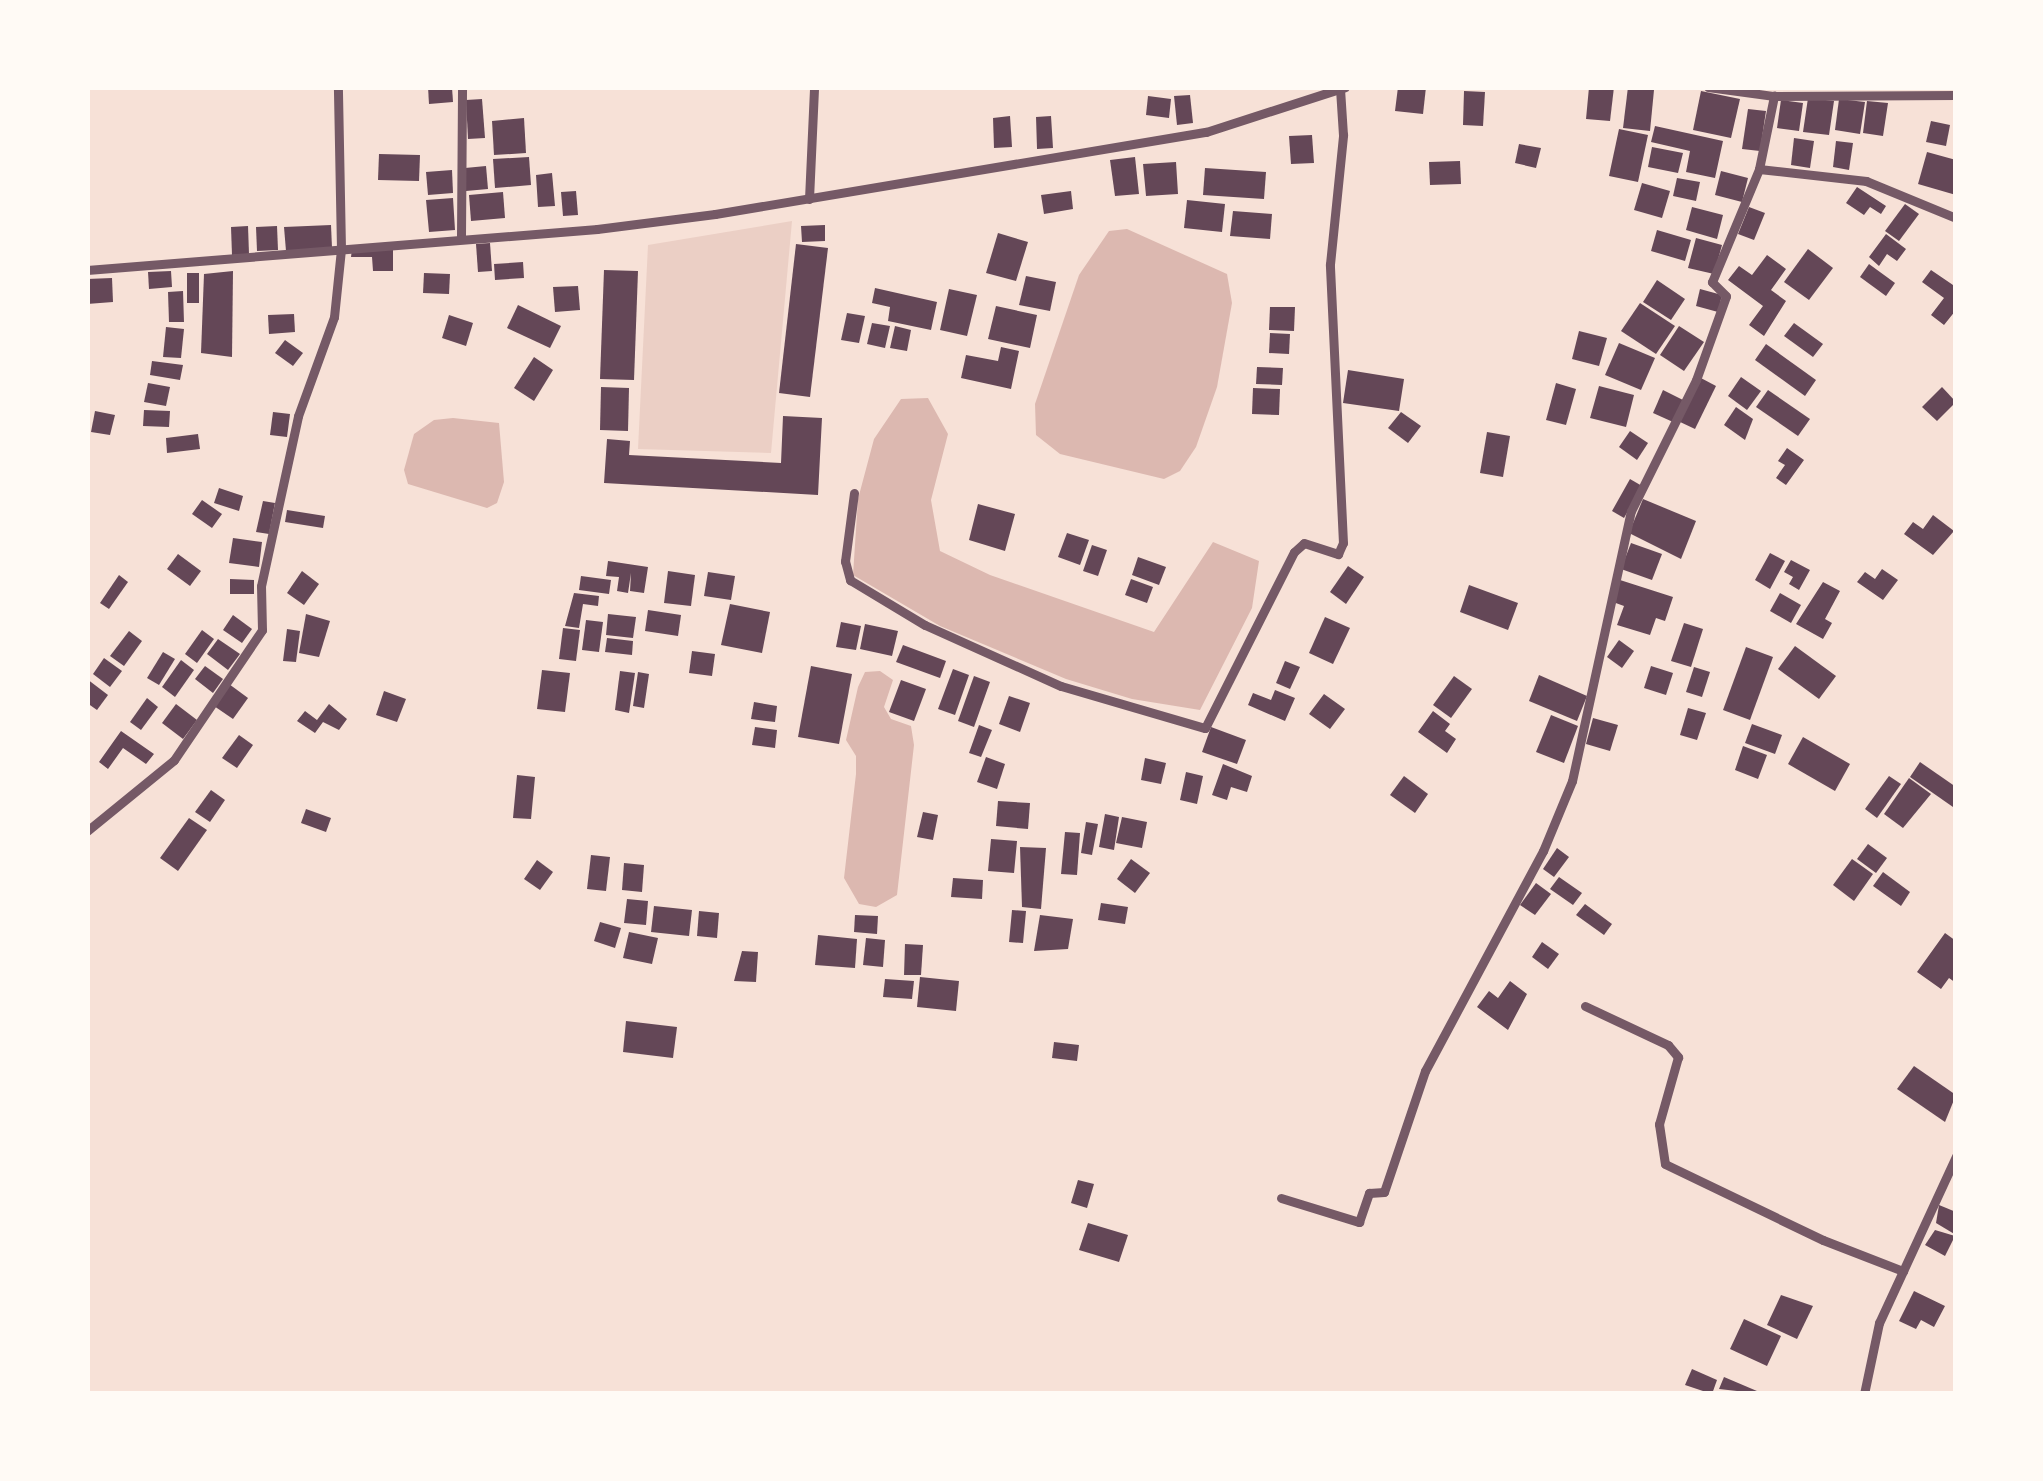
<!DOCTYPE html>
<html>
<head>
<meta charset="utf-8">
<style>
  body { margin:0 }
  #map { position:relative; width:2043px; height:1481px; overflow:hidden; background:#f7e1d7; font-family:Spectral,serif }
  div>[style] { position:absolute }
  .green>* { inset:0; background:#ebcfc5 }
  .water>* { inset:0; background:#dcb8b0 }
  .building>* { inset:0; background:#644757 }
  .minor>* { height:9px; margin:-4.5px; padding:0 4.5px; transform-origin:4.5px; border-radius:4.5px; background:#755966 }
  span { translate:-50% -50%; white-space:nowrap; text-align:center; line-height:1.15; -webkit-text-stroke:12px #fffaf5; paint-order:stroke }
  .frame { position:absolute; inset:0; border:90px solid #fffaf5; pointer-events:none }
</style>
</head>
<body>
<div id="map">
  <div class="green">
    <i style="clip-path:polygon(792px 221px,771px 453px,638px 449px,648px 245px)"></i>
  </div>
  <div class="water">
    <i style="clip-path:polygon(1127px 229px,1227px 274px,1232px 303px,1217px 387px,1196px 447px,1180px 471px,1164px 479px,1060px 454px,1036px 435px,1035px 404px,1079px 275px,1109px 231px)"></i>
    <i style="clip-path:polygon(928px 398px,948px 434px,931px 500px,940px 551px,990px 575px,1154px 632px,1213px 542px,1259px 561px,1252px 608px,1200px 710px,1132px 699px,1066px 679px,940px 626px,853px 575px,858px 499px,874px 439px,901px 399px)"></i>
    <i style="clip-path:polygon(453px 418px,499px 423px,504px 482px,497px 503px,487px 508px,408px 484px,404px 470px,414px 434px,434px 420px)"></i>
    <i style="clip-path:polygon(880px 671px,893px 680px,884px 707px,891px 719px,911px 726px,914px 745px,897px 895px,876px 907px,859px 904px,844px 878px,856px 774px,856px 756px,846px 740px,858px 687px,865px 672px)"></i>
  </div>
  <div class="building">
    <i style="clip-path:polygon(428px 87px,452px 87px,453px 102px,429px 104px)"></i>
    <i style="clip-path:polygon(1398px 87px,1426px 87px,1423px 114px,1395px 111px)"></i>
    <i style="clip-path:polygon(1589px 87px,1614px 87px,1610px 121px,1586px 119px)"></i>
    <i style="clip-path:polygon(1628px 87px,1654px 90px,1650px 131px,1623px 128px)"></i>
    <i style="clip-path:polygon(1464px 91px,1485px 92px,1483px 126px,1463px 125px)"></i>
    <i style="clip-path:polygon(1701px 91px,1740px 99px,1731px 138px,1693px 130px)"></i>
    <i style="clip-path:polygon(1190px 95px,1193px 123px,1177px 125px,1174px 96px)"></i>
    <i style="clip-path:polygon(1148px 96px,1171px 99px,1169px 118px,1146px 115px)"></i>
    <i style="clip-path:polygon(1808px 98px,1834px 101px,1829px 135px,1803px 132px)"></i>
    <i style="clip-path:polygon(482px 99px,485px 138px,468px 139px,466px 100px)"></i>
    <i style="clip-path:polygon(1839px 99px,1865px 102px,1860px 134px,1835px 130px)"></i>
    <i style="clip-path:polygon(1781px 100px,1803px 103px,1799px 131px,1777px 128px)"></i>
    <i style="clip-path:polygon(1867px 101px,1888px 103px,1883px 136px,1863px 133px)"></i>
    <i style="clip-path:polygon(1748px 109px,1766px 111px,1760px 151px,1742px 149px)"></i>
    <i style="clip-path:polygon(1010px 116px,1012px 147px,994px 148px,993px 118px)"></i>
    <i style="clip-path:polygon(1051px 116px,1053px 148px,1037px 149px,1036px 117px)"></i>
    <i style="clip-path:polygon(524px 118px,526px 153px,494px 155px,492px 121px)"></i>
    <i style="clip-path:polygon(1931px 121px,1950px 125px,1946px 146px,1926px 142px)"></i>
    <i style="clip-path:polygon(1655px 126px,1723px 141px,1715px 178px,1686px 172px,1690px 151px,1651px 142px)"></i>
    <i style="clip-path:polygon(1619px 129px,1648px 135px,1638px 182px,1609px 176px)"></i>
    <i style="clip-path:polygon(1312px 135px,1314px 163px,1291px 164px,1289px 136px)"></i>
    <i style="clip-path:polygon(1794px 138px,1814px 141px,1810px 168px,1791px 165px)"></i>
    <i style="clip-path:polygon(1836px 141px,1853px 143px,1849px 170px,1833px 167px)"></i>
    <i style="clip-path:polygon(1519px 144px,1541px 148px,1536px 168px,1515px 163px)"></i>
    <i style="clip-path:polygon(1652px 147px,1683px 153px,1678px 173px,1648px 167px)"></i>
    <i style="clip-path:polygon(1927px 152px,1956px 160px,1956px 195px,1918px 184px)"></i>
    <i style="clip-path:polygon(379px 154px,420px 155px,419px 181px,378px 180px)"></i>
    <i style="clip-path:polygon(529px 157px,531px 185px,495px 188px,493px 159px)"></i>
    <i style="clip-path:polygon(1135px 157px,1139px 194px,1115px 196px,1110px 160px)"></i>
    <i style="clip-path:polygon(1460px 161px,1461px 184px,1430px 185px,1429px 162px)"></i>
    <i style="clip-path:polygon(1176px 162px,1178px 194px,1146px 196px,1143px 164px)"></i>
    <i style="clip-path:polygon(486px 166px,488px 189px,466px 191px,465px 168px)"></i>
    <i style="clip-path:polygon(1205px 168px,1266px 172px,1264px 199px,1203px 195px)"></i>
    <i style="clip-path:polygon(452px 170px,453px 193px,428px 195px,426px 172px)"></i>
    <i style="clip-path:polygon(1721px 171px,1748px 178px,1742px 202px,1715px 195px)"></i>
    <i style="clip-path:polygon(552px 173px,555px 206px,538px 207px,536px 175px)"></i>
    <i style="clip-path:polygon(1677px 178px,1700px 182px,1696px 201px,1673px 196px)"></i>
    <i style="clip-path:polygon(1642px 183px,1670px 191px,1662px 218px,1634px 210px)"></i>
    <i style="clip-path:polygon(1857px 187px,1886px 206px,1881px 214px,1870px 207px,1864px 215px,1846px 203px)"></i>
    <i style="clip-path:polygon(576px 191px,578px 215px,563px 216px,561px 192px)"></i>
    <i style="clip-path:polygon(1071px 191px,1073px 209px,1044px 214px,1041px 195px)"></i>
    <i style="clip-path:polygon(503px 192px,505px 218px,471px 221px,469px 195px)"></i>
    <i style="clip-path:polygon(453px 198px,455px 230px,429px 232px,426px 200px)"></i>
    <i style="clip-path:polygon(1187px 200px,1225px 204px,1222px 232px,1184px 228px)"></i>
    <i style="clip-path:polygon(1905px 204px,1919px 214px,1899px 241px,1885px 231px)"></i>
    <i style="clip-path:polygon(1692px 207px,1723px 215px,1717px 239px,1686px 230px)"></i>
    <i style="clip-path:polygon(1749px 207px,1765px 213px,1754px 240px,1738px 234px)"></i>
    <i style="clip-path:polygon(1233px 211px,1272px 214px,1270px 239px,1230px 236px)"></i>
    <i style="clip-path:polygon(331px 225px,332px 248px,286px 251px,284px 227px)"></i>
    <i style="clip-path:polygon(825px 225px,825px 241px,802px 242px,801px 226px)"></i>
    <i style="clip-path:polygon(248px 226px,249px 254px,232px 255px,231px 227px)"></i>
    <i style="clip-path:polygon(277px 226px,278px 250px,257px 251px,256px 227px)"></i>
    <i style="clip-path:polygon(1657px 230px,1691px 240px,1685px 261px,1651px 251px)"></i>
    <i style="clip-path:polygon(998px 233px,1028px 242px,1016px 281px,986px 273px)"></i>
    <i style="clip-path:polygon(1886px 234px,1906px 249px,1897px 261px,1887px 254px,1879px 266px,1869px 257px)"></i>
    <i style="clip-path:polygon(1696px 238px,1722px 245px,1714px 274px,1688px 268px)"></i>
    <i style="clip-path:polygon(490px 243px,492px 271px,478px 272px,476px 244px)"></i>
    <i style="clip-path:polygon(796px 244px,828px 248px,810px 397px,779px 393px)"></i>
    <i style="clip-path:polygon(352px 249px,393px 249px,393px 271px,373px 271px,372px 257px,351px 257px)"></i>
    <i style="clip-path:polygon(1808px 249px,1833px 268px,1809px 300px,1784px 282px)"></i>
    <i style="clip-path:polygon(1767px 255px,1786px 269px,1771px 290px,1786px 301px,1764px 336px,1749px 325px,1763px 306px,1728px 280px,1739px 266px,1752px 275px)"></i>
    <i style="clip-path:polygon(523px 262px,524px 278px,495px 280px,494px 264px)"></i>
    <i style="clip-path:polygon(1869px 264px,1895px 283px,1886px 296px,1860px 277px)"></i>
    <i style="clip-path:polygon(604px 270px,638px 271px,634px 380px,600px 379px)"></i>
    <i style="clip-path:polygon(1931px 270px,1953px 285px,1956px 281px,1956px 310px,1944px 325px,1931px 315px,1944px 298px,1922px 282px)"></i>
    <i style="clip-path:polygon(171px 271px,172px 287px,149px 289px,148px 272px)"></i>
    <i style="clip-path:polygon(233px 271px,232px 357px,201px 353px,204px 274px)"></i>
    <i style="clip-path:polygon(187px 273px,199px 273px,199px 303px,187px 303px)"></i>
    <i style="clip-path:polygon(424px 273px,450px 274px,449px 294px,423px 293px)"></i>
    <i style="clip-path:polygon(1026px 276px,1056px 282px,1050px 311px,1019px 305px)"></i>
    <i style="clip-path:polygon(112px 278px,113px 302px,87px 304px,87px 279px)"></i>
    <i style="clip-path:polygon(1657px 280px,1685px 299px,1671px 320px,1643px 302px)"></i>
    <i style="clip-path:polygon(578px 286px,580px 310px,555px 312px,553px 287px)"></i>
    <i style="clip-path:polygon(875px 288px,937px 302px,931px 330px,888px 321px,890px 307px,872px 303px)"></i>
    <i style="clip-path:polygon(949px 289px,977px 295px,967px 336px,940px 330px)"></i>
    <i style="clip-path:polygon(1700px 289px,1722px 295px,1718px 312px,1696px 306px)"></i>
    <i style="clip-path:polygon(183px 291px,184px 322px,169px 322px,168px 292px)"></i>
    <i style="clip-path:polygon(1640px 303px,1675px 326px,1656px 354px,1621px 331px)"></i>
    <i style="clip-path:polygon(518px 305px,561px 326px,550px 348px,507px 328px)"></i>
    <i style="clip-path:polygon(996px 306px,1037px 315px,1030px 348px,988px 339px)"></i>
    <i style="clip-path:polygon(1270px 307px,1295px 307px,1294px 331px,1269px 330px)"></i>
    <i style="clip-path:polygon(847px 313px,865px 316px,859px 343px,841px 340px)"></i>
    <i style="clip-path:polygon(294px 314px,295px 332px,269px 334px,268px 315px)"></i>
    <i style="clip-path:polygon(449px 315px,473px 323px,466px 346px,442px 338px)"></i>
    <i style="clip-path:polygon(872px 323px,890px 326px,885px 348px,867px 344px)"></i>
    <i style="clip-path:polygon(1794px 323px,1823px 344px,1813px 357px,1784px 336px)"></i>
    <i style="clip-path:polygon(895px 326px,911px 330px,907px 351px,890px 348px)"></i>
    <i style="clip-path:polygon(1679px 326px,1704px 342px,1684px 371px,1660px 355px)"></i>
    <i style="clip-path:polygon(166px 327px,184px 329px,181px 358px,163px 357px)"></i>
    <i style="clip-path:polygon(1579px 331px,1607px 338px,1599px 366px,1572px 359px)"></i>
    <i style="clip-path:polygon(1270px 333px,1290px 334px,1289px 354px,1269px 353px)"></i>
    <i style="clip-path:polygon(285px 340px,303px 353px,293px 366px,275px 353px)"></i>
    <i style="clip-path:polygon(1619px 343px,1655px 358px,1641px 390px,1605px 375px)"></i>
    <i style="clip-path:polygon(1766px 344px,1816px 380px,1805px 396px,1755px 360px)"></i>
    <i style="clip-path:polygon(1001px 347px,1019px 351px,1011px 389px,961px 378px,966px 355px,998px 361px)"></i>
    <i style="clip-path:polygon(534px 357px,553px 370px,534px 401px,514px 388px)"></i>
    <i style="clip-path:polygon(152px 361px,183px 365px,180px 380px,150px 375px)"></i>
    <i style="clip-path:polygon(1257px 367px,1283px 368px,1282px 385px,1256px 384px)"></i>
    <i style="clip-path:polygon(1348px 370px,1404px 379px,1399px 411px,1343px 403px)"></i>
    <i style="clip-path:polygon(1699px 377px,1716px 386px,1695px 429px,1678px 421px)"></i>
    <i style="clip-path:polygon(1741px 377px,1761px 391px,1747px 410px,1728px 396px)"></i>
    <i style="clip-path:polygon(148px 383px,170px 387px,166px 406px,144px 402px)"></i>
    <i style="clip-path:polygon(1556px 383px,1576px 389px,1566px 425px,1546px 420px)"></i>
    <i style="clip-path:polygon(1599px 386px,1634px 395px,1626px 427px,1590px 418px)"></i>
    <i style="clip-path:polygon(601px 387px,629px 388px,628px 431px,600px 430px)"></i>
    <i style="clip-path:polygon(1942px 387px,1956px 402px,1937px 421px,1922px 407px)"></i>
    <i style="clip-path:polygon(1253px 388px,1280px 389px,1279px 415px,1252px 414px)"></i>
    <i style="clip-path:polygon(1663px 390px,1683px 400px,1673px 422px,1653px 413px)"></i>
    <i style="clip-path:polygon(1768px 390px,1810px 419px,1798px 436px,1756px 407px)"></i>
    <i style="clip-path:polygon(1736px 407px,1753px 419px,1745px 440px,1724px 425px)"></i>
    <i style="clip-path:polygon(144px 410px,170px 411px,169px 427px,143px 426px)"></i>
    <i style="clip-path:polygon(95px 411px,115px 415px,110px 435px,91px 432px)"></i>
    <i style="clip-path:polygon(273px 412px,290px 414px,287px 437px,270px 435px)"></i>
    <i style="clip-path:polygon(1401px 412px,1421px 426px,1408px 443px,1388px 428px)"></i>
    <i style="clip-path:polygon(783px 416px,822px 418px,818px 495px,604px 483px,607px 439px,630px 441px,629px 455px,781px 463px)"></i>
    <i style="clip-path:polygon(1630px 431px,1648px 443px,1637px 460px,1619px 447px)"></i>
    <i style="clip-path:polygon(1487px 432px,1510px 436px,1503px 477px,1480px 473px)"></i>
    <i style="clip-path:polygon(198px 434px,200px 449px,167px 453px,166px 438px)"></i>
    <i style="clip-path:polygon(1787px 448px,1804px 460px,1786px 485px,1776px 478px,1785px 465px,1778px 461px)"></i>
    <i style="clip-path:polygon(1630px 479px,1642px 486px,1624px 518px,1612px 511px)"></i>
    <i style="clip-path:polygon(219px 488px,243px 496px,239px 511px,214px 503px)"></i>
    <i style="clip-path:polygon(1643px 499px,1696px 521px,1681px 559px,1629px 533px)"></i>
    <i style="clip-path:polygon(202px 500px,222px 514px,212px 528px,192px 514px)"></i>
    <i style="clip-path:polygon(263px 501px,275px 503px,269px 534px,256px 532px)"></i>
    <i style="clip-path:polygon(978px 504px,1015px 514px,1005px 551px,969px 540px)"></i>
    <i style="clip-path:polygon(287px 510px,325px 516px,323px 528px,285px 522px)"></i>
    <i style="clip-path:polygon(1933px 515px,1954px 531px,1933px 555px,1904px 534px,1913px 522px,1923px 529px)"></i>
    <i style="clip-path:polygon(1067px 533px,1089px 540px,1080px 565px,1058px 557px)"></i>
    <i style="clip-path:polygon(233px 538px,262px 542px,259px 567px,229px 563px)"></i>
    <i style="clip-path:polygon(1631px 543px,1662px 554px,1652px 580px,1621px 569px)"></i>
    <i style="clip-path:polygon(1092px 545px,1107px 550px,1098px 576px,1083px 571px)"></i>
    <i style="clip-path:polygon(1770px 553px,1785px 561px,1770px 589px,1755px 580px)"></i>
    <i style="clip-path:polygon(178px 554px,201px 571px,190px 586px,167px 569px)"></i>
    <i style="clip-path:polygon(1138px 557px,1166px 567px,1159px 585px,1132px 575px)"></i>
    <i style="clip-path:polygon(1791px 560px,1810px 570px,1799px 590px,1789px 584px,1793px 577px,1784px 572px)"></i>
    <i style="clip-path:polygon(608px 561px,648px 567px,644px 593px,630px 591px,631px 573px,628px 593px,617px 591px,619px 577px,606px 576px)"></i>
    <i style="clip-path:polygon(1348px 566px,1364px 577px,1346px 604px,1330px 592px)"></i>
    <i style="clip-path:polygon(1882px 569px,1898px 580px,1883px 600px,1857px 582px,1865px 572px,1875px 579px)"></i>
    <i style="clip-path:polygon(302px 571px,319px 584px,304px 605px,287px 593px)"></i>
    <i style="clip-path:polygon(668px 571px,695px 575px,691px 606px,664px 603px)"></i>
    <i style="clip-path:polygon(708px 572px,735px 576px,731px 600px,704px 596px)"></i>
    <i style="clip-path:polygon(119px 575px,128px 582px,109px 609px,100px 603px)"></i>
    <i style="clip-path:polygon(581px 576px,611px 580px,609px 594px,579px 590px)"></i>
    <i style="clip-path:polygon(230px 579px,254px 580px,254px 594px,230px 594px)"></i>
    <i style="clip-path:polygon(1131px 579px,1153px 587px,1147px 603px,1125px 595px)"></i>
    <i style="clip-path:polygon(1620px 580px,1673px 597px,1665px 621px,1656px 618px,1650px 635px,1617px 625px,1624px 606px,1613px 602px)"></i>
    <i style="clip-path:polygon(1823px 582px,1840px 591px,1825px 619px,1832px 623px,1823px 639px,1796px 624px)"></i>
    <i style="clip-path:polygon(1469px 585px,1518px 603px,1508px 630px,1460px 612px)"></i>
    <i style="clip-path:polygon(574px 593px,599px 596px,598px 606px,583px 604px,579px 628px,565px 626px)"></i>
    <i style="clip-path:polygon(1780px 593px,1801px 605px,1791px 623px,1770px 611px)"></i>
    <i style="clip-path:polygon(730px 604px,770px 612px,762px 653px,721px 645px)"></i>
    <i style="clip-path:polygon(648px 610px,681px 615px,678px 636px,645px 631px)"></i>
    <i style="clip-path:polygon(306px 614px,330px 621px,319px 657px,299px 653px)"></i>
    <i style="clip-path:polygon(608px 614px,636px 617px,633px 638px,606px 635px)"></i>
    <i style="clip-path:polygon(233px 615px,252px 629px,242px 643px,223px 630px)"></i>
    <i style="clip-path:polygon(1325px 617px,1350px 628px,1333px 664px,1309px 653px)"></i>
    <i style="clip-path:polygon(586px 620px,603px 622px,599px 652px,582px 650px)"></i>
    <i style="clip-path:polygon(841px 622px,861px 626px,856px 650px,836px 647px)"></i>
    <i style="clip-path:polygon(1684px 623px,1703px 629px,1691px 667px,1671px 661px)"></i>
    <i style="clip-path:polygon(865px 624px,898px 631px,892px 656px,860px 649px)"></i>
    <i style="clip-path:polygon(563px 628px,580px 630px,576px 661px,559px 659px)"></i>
    <i style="clip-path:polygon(287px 629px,300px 631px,296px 662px,283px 661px)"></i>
    <i style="clip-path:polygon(202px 630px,214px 639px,197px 663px,185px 654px)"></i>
    <i style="clip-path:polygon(129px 631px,142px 641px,124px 666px,110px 656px)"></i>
    <i style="clip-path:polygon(607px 638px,633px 641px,632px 655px,605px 652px)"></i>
    <i style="clip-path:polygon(218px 639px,240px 654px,228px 670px,207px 654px)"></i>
    <i style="clip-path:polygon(1619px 640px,1634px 651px,1622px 668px,1607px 657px)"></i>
    <i style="clip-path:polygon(903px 645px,946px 661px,940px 678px,896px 662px)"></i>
    <i style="clip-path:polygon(1795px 646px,1836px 676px,1819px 699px,1778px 669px)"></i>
    <i style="clip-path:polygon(1746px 647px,1773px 657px,1750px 720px,1723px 710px)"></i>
    <i style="clip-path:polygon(692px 651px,715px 654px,712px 676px,689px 673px)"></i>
    <i style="clip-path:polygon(163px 652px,175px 659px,159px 685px,147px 678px)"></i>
    <i style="clip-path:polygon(104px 658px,122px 671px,110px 687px,93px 674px)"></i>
    <i style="clip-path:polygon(181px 660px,194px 670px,175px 697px,162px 687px)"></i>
    <i style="clip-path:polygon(1285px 661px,1300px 667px,1290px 689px,1276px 683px)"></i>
    <i style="clip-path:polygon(205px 666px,223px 679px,213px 693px,195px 679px)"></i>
    <i style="clip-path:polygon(811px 666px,852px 674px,839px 744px,798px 737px)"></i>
    <i style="clip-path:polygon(1651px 666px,1673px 673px,1666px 695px,1644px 688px)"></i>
    <i style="clip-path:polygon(1694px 667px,1710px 672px,1702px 697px,1686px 692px)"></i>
    <i style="clip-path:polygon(953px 669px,969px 675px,955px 715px,938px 709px)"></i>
    <i style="clip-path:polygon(542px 670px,570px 673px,565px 712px,537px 709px)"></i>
    <i style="clip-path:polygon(620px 671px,635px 673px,629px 713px,615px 710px)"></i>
    <i style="clip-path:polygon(638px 672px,649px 674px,644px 708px,633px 706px)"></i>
    <i style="clip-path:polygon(1539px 675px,1587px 696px,1577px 721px,1529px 701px)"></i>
    <i style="clip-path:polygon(974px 676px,990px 682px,974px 727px,958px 721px)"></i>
    <i style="clip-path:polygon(1454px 676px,1472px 689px,1451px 718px,1433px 705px)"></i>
    <i style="clip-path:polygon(87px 679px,108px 695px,97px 710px,87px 703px)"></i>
    <i style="clip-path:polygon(901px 680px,926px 689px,914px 721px,889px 712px)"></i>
    <i style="clip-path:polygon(229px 684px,248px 698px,233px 719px,214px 706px)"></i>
    <i style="clip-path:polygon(1275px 690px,1295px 698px,1285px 721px,1248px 705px,1253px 693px,1271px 700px)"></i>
    <i style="clip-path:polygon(384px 691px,406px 699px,397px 722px,376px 715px)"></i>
    <i style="clip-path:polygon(1324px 694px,1345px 709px,1330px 729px,1309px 714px)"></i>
    <i style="clip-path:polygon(1009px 696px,1030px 703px,1020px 732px,999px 724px)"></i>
    <i style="clip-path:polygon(147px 698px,158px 707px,141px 730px,130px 722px)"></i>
    <i style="clip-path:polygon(754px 702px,777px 706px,775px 722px,751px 719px)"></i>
    <i style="clip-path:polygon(176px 704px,197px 720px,183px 739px,162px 723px)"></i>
    <i style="clip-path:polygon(329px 704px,347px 719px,339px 730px,323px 722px,315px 733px,297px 721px,305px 711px,317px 720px)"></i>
    <i style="clip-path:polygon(1688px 708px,1706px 713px,1697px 740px,1680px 735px)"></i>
    <i style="clip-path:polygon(1433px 711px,1450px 724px,1445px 731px,1456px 739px,1447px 753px,1418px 732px)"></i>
    <i style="clip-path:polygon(1551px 715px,1578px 726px,1564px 763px,1536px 752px)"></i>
    <i style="clip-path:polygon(1593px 718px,1618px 725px,1610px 751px,1586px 744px)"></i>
    <i style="clip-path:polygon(1752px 724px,1782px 735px,1775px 754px,1745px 743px)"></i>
    <i style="clip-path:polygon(979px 725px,992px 730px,981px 757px,969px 753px)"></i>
    <i style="clip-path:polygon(755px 727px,777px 730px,775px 748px,752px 745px)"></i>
    <i style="clip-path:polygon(1211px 727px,1246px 740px,1237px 764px,1202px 752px)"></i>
    <i style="clip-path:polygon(121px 731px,154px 754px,146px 764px,123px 748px,108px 769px,99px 762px)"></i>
    <i style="clip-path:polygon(239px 735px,253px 745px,237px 768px,222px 758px)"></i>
    <i style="clip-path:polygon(1803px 737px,1850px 764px,1835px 791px,1788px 764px)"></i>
    <i style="clip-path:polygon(1743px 746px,1767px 755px,1758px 779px,1735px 770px)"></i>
    <i style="clip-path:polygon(986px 757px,1005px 764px,997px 789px,977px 782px)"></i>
    <i style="clip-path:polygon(1145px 758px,1166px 763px,1161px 784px,1141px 780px)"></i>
    <i style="clip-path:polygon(1920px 762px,1956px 787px,1953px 807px,1910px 777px)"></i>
    <i style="clip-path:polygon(1223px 764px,1252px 776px,1247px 792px,1231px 787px,1227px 800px,1212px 795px)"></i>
    <i style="clip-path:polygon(1186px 772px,1203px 776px,1197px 804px,1180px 800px)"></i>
    <i style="clip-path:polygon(517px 775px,535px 777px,531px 819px,513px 818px)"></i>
    <i style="clip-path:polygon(1404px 776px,1428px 794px,1415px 813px,1390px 795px)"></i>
    <i style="clip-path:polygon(1889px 776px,1901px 784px,1877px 818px,1865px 809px)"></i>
    <i style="clip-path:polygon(1909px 778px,1931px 794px,1903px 828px,1884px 814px)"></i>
    <i style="clip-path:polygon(211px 790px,225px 800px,210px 822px,195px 812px)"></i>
    <i style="clip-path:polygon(998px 801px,1030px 803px,1028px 829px,996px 826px)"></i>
    <i style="clip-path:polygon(306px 809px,331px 818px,326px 832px,301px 823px)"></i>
    <i style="clip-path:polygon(923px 812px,938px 815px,933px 840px,917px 837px)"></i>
    <i style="clip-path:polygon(1105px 814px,1119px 817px,1114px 850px,1099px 847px)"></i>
    <i style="clip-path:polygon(1122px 817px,1147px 822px,1142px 848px,1116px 843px)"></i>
    <i style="clip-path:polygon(189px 818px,207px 830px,178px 871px,160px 858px)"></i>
    <i style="clip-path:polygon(1086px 822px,1098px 824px,1092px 855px,1081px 853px)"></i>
    <i style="clip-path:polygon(1065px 832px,1080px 833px,1077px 875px,1061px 874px)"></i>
    <i style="clip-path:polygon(991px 839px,1017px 841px,1014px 873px,988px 871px)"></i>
    <i style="clip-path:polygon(1868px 844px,1887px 858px,1876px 873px,1857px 859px)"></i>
    <i style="clip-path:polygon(1020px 847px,1046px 848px,1041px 909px,1022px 907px)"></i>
    <i style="clip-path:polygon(1557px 848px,1569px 857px,1554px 877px,1543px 869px)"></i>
    <i style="clip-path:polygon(591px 855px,610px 857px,606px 891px,587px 889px)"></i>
    <i style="clip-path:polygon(1131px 859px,1150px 873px,1135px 893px,1117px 879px)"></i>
    <i style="clip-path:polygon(1852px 859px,1873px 874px,1854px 901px,1833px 885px)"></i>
    <i style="clip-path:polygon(537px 860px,553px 872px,540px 890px,524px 879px)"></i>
    <i style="clip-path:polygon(624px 863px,644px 865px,642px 892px,622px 890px)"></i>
    <i style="clip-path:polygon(1883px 872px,1910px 892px,1901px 906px,1873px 886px)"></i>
    <i style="clip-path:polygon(1559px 877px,1582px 893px,1573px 905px,1550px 889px)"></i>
    <i style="clip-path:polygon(953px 878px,983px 880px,982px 899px,951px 897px)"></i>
    <i style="clip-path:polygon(1536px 883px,1551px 894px,1535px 915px,1520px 905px)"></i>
    <i style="clip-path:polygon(627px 899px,648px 901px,646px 925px,624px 923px)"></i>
    <i style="clip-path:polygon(1101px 903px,1128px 907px,1125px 924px,1098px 920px)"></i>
    <i style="clip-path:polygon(1585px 904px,1612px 924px,1604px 935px,1576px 915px)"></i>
    <i style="clip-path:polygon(654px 906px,692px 910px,689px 936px,651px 932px)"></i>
    <i style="clip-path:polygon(1012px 910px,1026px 911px,1023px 943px,1009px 942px)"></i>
    <i style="clip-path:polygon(699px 911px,719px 913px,717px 938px,697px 936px)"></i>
    <i style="clip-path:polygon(855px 915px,878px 916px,877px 934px,854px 932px)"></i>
    <i style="clip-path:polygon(1040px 915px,1073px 919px,1068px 949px,1034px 951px)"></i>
    <i style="clip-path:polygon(600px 922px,621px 928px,615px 948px,594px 941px)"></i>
    <i style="clip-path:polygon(629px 932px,658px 938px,652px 964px,623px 958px)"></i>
    <i style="clip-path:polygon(1945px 933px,1956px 941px,1956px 983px,1949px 978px,1941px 989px,1917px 972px)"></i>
    <i style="clip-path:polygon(818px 935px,857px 939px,855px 968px,815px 965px)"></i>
    <i style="clip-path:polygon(866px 938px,885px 940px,883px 967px,863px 965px)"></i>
    <i style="clip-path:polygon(1542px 942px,1559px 954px,1548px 969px,1532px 957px)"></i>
    <i style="clip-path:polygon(905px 944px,923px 945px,921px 975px,904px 975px)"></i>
    <i style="clip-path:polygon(742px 951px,758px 952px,756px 982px,734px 981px)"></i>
    <i style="clip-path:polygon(920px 977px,959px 981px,956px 1011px,917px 1007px)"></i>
    <i style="clip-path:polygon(885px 979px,914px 981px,912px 999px,883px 997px)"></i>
    <i style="clip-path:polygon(1510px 981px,1527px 994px,1508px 1030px,1477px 1007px,1489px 991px,1498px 998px)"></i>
    <i style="clip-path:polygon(626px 1021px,677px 1027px,673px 1058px,623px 1052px)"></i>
    <i style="clip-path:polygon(1054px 1042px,1079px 1045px,1077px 1061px,1052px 1058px)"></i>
    <i style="clip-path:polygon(1914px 1066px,1956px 1095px,1945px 1122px,1897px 1089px)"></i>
    <i style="clip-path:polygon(1078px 1180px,1094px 1184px,1087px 1208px,1071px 1203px)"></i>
    <i style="clip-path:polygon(1939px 1205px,1956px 1212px,1956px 1235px,1936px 1223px)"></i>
    <i style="clip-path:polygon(1088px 1223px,1128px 1235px,1119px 1262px,1079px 1250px)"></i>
    <i style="clip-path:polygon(1935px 1230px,1955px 1236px,1945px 1256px,1925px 1245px)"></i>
    <i style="clip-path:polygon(1914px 1291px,1945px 1306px,1934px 1327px,1921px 1320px,1916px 1329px,1899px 1321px)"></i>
    <i style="clip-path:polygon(1781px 1295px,1813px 1306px,1797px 1339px,1767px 1325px)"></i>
    <i style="clip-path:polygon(1744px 1319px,1781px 1336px,1767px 1366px,1730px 1349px)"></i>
    <i style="clip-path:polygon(1692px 1369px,1717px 1380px,1712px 1394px,1685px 1385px)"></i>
    <i style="clip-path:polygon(1724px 1377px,1764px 1394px,1719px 1389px)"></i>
  </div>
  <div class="minor">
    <i style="left:1708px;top:87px;width:67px;rotate:7.8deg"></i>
    <i style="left:1774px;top:96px;width:182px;rotate:-0.3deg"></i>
    <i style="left:1759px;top:169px;width:108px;rotate:6.4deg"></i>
    <i style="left:1866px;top:181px;width:97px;rotate:22.3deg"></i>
    <i style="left:809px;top:199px;width:112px;rotate:-87.4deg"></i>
    <i style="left:461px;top:236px;width:149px;rotate:-89.6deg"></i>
    <i style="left:87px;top:270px;width:512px;rotate:-4.6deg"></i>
    <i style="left:597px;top:229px;width:119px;rotate:-7.2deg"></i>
    <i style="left:715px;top:214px;width:498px;rotate:-9.5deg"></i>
    <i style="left:1206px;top:132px;width:146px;rotate:-17.9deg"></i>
    <i style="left:854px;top:493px;width:69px;rotate:97.5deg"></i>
    <i style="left:845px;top:561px;width:20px;rotate:75deg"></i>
    <i style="left:850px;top:580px;width:87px;rotate:31deg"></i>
    <i style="left:925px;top:625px;width:149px;rotate:24.2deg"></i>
    <i style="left:1061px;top:686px;width:150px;rotate:16.3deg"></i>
    <i style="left:1205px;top:728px;width:197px;rotate:-63.2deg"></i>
    <i style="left:1294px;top:552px;width:13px;rotate:-42deg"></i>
    <i style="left:1304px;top:543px;width:36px;rotate:18deg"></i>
    <i style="left:1338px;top:554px;width:12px;rotate:-66deg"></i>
    <i style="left:1343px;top:543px;width:279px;rotate:-92.7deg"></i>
    <i style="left:1330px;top:264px;width:130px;rotate:-84.2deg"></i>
    <i style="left:1343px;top:135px;width:47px;rotate:-93.7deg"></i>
    <i style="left:87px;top:831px;width:112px;rotate:-39.2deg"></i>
    <i style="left:174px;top:760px;width:157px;rotate:-55.9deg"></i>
    <i style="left:262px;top:630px;width:44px;rotate:-91.3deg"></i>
    <i style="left:261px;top:586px;width:174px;rotate:-77.7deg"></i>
    <i style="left:298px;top:416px;width:105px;rotate:-70deg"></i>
    <i style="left:334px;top:317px;width:68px;rotate:-84.1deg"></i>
    <i style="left:341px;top:249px;width:162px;rotate:-91.1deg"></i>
    <i style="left:1585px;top:1006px;width:92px;rotate:25.2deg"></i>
    <i style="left:1668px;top:1045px;width:16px;rotate:50deg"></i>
    <i style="left:1678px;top:1057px;width:70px;rotate:105.8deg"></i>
    <i style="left:1659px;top:1124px;width:40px;rotate:81.5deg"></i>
    <i style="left:1665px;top:1164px;width:175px;rotate:25.7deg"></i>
    <i style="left:1823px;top:1240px;width:86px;rotate:21.2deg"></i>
    <i style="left:1281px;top:1198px;width:82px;rotate:17.1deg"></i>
    <i style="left:1359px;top:1222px;width:31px;rotate:-71deg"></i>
    <i style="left:1369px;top:1193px;width:15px;rotate:-4deg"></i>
    <i style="left:1384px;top:1192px;width:128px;rotate:-71.3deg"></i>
    <i style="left:1425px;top:1071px;width:250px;rotate:-61.8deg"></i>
    <i style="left:1543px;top:851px;width:76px;rotate:-67.5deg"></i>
    <i style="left:1572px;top:781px;width:276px;rotate:-77.7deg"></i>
    <i style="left:1631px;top:511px;width:146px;rotate:-63.6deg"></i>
    <i style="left:1696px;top:380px;width:89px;rotate:-70.3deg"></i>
    <i style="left:1726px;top:296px;width:20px;rotate:-135deg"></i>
    <i style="left:1712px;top:282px;width:122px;rotate:-67.4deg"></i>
    <i style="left:1759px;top:169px;width:75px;rotate:-78.4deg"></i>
    <i style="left:1864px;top:1394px;width:73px;rotate:-78.1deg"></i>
    <i style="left:1879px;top:1323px;width:184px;rotate:-65.2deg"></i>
  </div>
  <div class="frame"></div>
</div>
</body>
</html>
